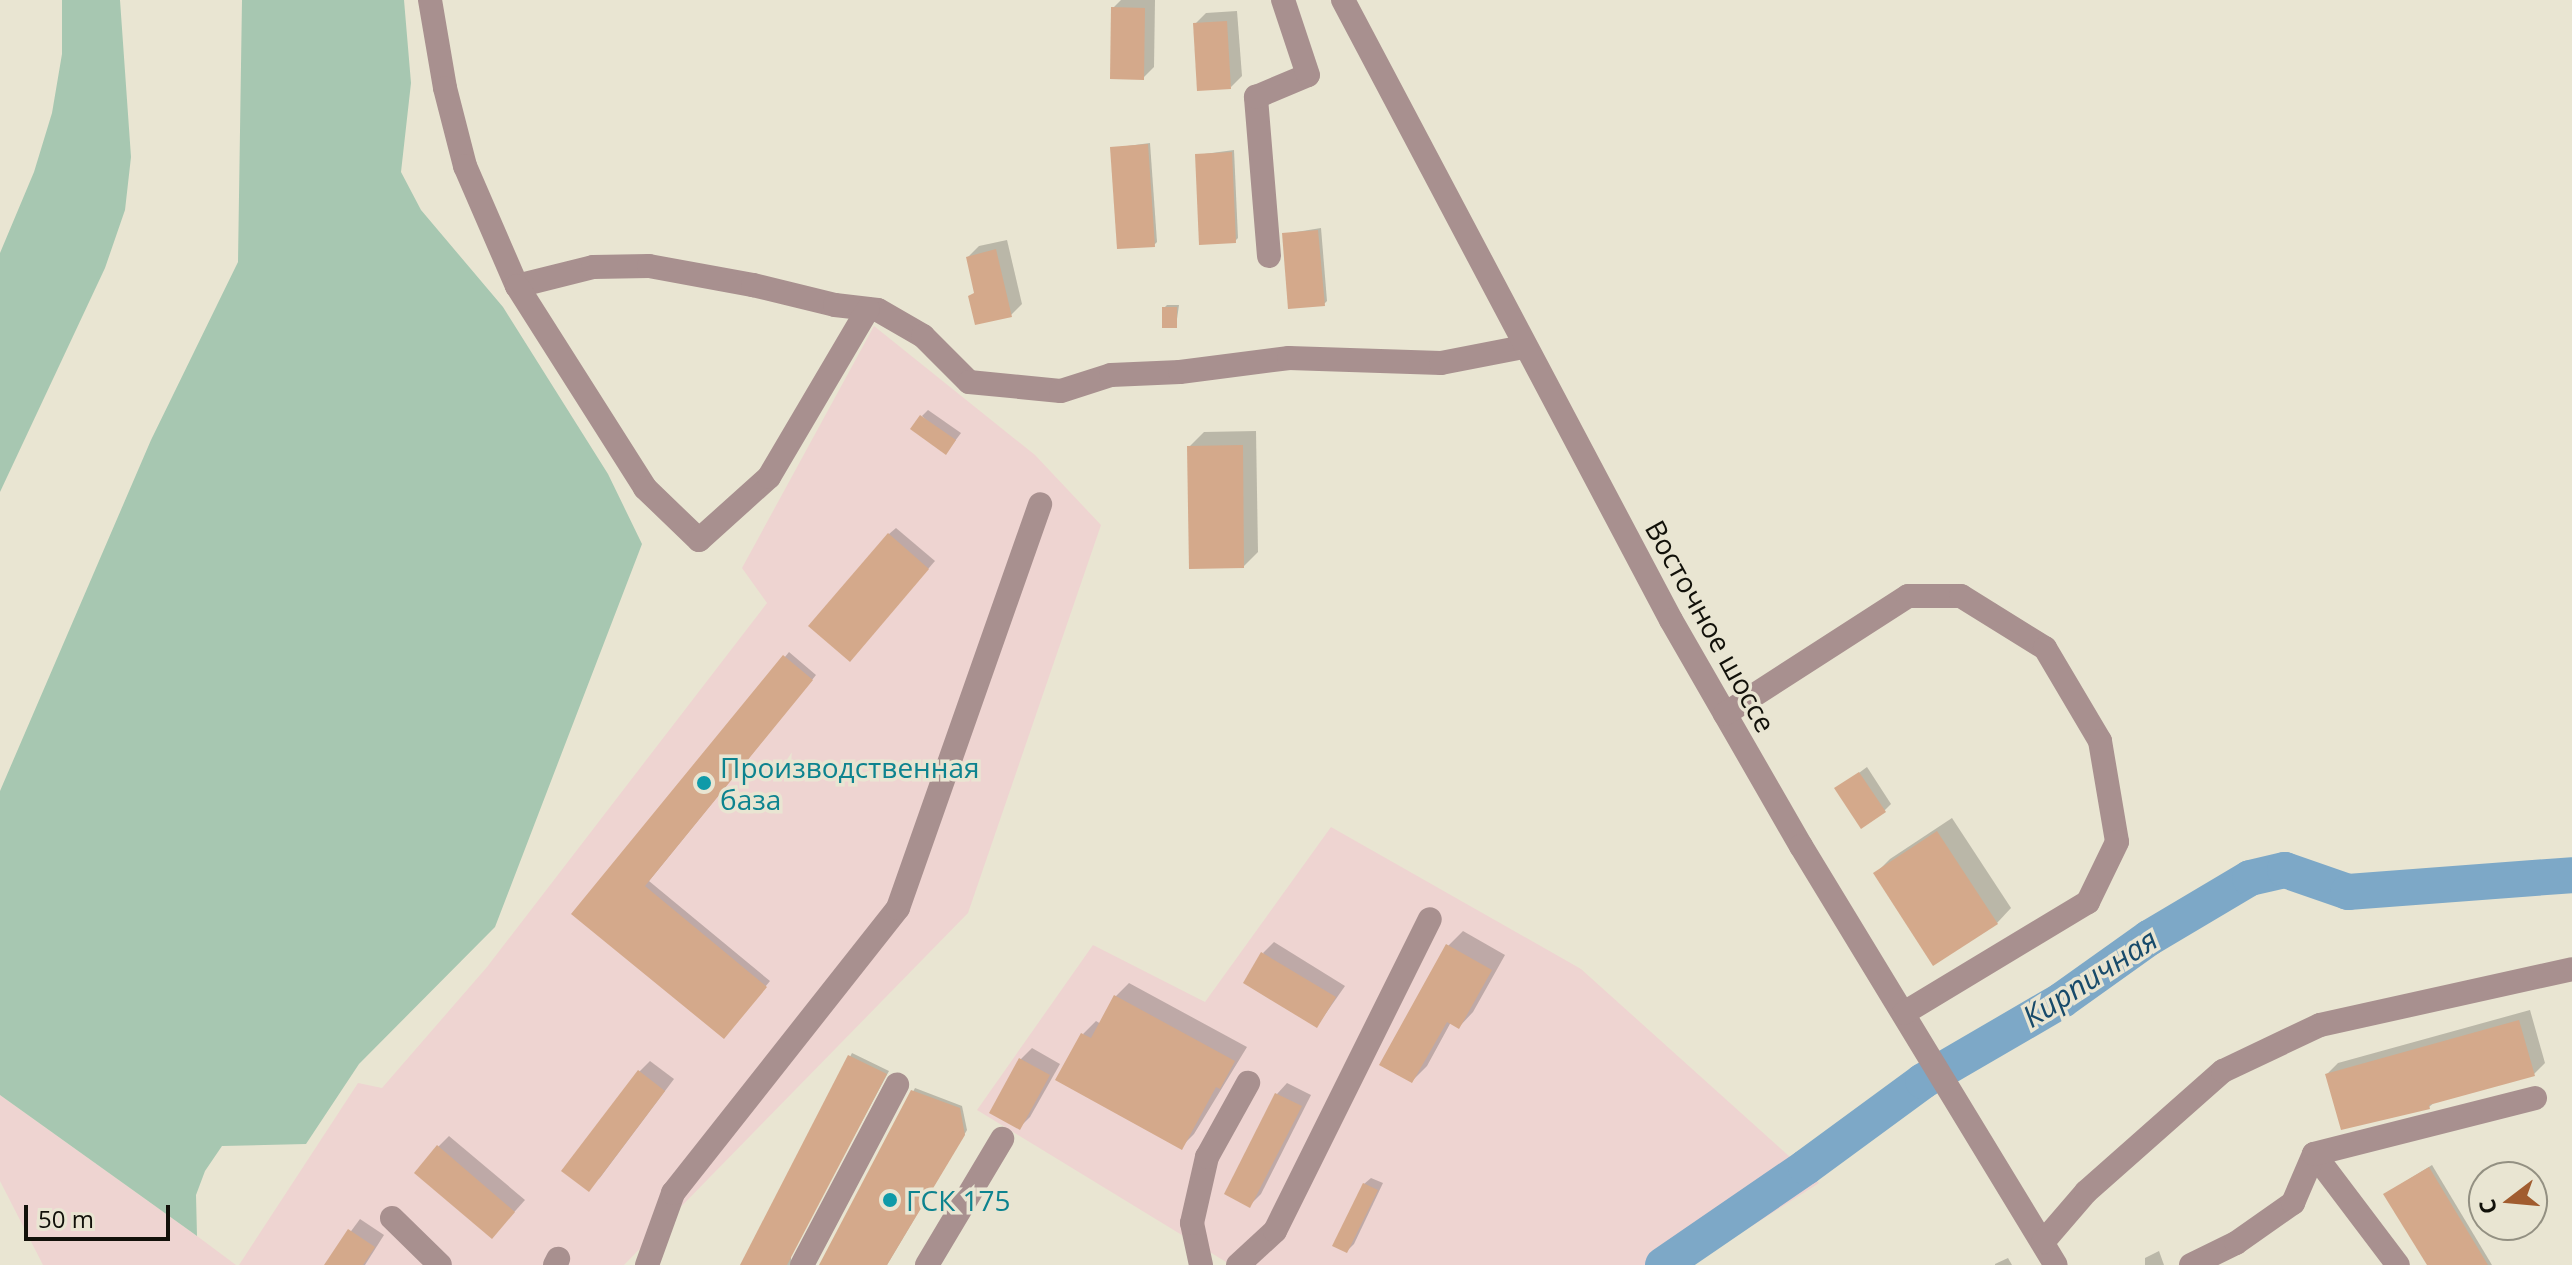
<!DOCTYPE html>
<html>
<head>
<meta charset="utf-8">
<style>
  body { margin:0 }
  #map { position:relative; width:2572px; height:1265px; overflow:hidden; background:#e9e5d2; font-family:"Open Sans",sans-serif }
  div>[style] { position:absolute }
  .industrial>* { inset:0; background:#eed4d1 }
  .green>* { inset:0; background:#a7c7b1 }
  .shadow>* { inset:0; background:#0003 }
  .river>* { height:36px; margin:-18px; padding:0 18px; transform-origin:18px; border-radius:18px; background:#7da8c7 }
  .building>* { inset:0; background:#d4a98b }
  .minor>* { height:24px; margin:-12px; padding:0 12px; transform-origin:12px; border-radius:12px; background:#a8908f }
  .dots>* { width:22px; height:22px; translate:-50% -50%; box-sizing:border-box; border:4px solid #e9e5d2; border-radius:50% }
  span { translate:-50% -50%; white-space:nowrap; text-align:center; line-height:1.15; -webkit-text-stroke:7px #e9e5d2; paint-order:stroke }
  .street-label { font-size:28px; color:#12110a }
  .culture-label { font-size:28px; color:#0d838f }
  .left { translate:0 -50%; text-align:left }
  .water-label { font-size:30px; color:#174a6a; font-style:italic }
  .north { position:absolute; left:2468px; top:1161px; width:80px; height:80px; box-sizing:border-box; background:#e9e5d2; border:2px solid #939082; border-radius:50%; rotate:254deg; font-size:22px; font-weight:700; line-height:32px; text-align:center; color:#12110a }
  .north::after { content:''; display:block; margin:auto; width:28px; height:36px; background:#a15c2f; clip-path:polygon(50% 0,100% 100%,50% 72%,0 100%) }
  .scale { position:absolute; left:24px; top:1205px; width:146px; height:36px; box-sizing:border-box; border:4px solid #12110a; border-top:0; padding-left:10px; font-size:24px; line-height:28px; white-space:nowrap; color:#12110a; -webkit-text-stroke:6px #e9e5d2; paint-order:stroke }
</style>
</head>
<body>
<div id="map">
  <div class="industrial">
    <i style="clip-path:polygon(874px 326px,1035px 455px,1101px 525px,968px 913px,624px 1265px,239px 1265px,358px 1083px,382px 1088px,487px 967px,767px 603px,742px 568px)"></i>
    <i style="clip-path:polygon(1331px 827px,1581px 969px,1819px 1183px,1691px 1265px,1231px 1265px,977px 1110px,1093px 945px,1205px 1002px)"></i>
    <i style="clip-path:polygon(0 1095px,197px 1236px,236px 1265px,43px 1265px,0 1181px)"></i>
  </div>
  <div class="green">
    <i style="clip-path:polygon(62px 0,120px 0,131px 157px,125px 210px,105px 268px,0 492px,0 253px,34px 172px,52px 113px,62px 54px)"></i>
    <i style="clip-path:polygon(242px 0,404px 0,411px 83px,401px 172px,421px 210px,503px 307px,608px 474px,642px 544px,495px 927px,359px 1064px,306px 1144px,222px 1146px,205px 1171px,196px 1195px,197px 1236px,0 1095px,0 791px,151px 440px,238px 262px)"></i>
  </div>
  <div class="shadow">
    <i style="clip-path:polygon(1121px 0,1155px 0,1154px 67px,1143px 78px,1113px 8px)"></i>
    <i style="clip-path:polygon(1237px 11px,1242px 76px,1231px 87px,1195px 24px,1206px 13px)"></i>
    <i style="clip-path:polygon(1150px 143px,1157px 242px,1154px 245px,1112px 148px)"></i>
    <i style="clip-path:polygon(1234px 150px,1238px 238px,1235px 241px,1197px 155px)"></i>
    <i style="clip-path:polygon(1321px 228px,1327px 301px,1324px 304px,1284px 234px)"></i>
    <i style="clip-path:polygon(1007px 240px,1022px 304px,1011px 315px,976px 291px,968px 257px,979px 246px)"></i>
    <i style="clip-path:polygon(1167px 305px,1179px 305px,1176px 326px,1164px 308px)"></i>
    <i style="clip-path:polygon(928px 410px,961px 433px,952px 445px,922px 416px)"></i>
    <i style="clip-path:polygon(1256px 431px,1258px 552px,1244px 566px,1189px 447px,1204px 432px)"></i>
    <i style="clip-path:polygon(896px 528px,935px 561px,856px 652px,889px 534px)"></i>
    <i style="clip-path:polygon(789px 652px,816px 675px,649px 881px,770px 981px,728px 1032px,574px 914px)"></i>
    <i style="clip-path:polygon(1867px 767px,1891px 804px,1884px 811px,1837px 789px)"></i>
    <i style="clip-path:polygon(1952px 818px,2011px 908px,1997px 923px,1875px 874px,1890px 859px)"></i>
    <i style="clip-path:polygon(1463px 931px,1505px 955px,1473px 1012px,1459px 1027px,1451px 1022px,1427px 1066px,1412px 1081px,1448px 946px)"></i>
    <i style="clip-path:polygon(1274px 942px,1345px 986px,1317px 1026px,1263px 953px)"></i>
    <i style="clip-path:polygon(1129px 983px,1247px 1047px,1194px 1134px,1181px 1147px,1083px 1034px,1096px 1021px,1101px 1024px,1116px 996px)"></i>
    <i style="clip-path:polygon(2530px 1010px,2545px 1063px,2534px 1074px,2436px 1101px,2429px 1107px,2327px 1074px,2338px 1063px)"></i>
    <i style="clip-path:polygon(1032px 1048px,1060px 1064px,1030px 1117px,1019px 1128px,992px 1112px,1021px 1059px)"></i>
    <i style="clip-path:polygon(852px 1053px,889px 1071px,791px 1253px,791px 1265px,742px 1265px)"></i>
    <i style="clip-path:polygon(650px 1061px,674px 1079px,599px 1179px,639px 1072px)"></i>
    <i style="clip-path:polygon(1287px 1083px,1311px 1095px,1261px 1194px,1250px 1205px,1277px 1094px)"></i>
    <i style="clip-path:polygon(915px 1088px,962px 1106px,967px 1130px,887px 1265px,821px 1265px)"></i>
    <i style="clip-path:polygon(449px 1136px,525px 1200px,492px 1237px,438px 1147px)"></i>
    <i style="clip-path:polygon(2432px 1165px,2492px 1265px,2430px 1265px,2385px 1194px)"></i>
    <i style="clip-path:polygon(1371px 1178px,1383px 1183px,1354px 1244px,1347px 1251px,1364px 1184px)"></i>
    <i style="clip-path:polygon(360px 1219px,384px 1235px,365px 1265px,326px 1265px)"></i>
    <i style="clip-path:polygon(2159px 1251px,2164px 1265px,2145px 1265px,2145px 1258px)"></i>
    <i style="clip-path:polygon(2008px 1258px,2012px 1265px,1995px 1265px,1995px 1264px)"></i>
  </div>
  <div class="river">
    <i style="left:1663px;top:1265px;width:173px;rotate:-34.4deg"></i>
    <i style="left:1806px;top:1167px;width:145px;rotate:-36.3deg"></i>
    <i style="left:1923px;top:1081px;width:161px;rotate:-30.2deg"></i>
    <i style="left:2062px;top:1000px;width:107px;rotate:-35.5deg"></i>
    <i style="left:2149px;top:938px;width:117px;rotate:-30.7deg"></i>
    <i style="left:2250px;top:878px;width:36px;rotate:-13deg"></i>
    <i style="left:2285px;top:870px;width:67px;rotate:19.2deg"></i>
    <i style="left:2348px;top:892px;width:225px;rotate:-4.3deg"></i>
  </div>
  <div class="building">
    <i style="clip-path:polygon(1111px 7px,1145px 8px,1144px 80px,1110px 79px)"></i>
    <i style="clip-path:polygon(1227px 21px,1231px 89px,1197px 91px,1193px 23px)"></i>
    <i style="clip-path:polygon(1148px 144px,1155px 247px,1117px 249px,1110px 147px)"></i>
    <i style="clip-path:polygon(1232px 152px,1236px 243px,1199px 245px,1195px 154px)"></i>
    <i style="clip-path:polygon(1318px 230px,1325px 306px,1288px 309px,1282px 233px)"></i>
    <i style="clip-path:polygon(996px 249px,1012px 317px,975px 325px,968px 296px,974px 293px,966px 257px)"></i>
    <i style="clip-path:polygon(1162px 307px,1177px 307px,1177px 328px,1162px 328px)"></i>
    <i style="clip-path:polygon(920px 415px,956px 440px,946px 455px,910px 429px)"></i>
    <i style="clip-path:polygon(1243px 445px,1244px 568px,1189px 569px,1187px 446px)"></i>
    <i style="clip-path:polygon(888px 533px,929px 569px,850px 662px,808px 626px)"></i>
    <i style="clip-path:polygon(783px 655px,813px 680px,645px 886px,767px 987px,724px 1039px,571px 914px)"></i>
    <i style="clip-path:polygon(1859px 772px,1886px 812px,1861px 829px,1834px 788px)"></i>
    <i style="clip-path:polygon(1937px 831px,1998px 924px,1933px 966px,1873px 873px)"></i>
    <i style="clip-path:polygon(1446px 944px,1492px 970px,1459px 1029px,1447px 1022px,1412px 1083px,1379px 1065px)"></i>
    <i style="clip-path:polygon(1261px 952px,1336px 997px,1317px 1028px,1243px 983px)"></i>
    <i style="clip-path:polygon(1114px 995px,1235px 1061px,1220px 1089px,1216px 1087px,1182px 1150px,1055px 1080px,1081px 1033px,1091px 1038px)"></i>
    <i style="clip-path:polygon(2519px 1020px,2535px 1076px,2429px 1105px,2430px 1109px,2341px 1130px,2325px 1074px)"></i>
    <i style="clip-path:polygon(848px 1055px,887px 1074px,787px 1265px,740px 1265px)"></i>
    <i style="clip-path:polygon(1019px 1058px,1050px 1075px,1020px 1130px,989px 1113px)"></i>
    <i style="clip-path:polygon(638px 1070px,665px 1091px,589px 1192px,561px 1171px)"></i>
    <i style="clip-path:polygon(911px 1090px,960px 1108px,965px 1135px,887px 1265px,819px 1265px)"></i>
    <i style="clip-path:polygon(1275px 1093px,1302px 1106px,1250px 1208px,1224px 1194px)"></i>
    <i style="clip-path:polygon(437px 1145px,515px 1212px,492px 1239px,414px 1173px)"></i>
    <i style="clip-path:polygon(2429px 1167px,2488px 1265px,2427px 1265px,2383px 1194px)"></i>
    <i style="clip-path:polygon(1363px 1183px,1378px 1190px,1347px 1253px,1332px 1246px)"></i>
    <i style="clip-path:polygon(348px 1229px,375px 1247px,363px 1265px,324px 1265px)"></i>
  </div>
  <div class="minor">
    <i style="left:430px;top:0;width:89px;rotate:80.3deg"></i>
    <i style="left:445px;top:88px;width:81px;rotate:75.6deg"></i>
    <i style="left:465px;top:166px;width:131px;rotate:66.6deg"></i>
    <i style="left:517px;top:286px;width:78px;rotate:-14deg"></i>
    <i style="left:593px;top:267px;width:56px;rotate:-1deg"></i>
    <i style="left:649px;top:266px;width:106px;rotate:10.4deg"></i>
    <i style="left:753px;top:285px;width:84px;rotate:13.7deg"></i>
    <i style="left:835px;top:305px;width:43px;rotate:6.6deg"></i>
    <i style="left:878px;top:310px;width:52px;rotate:30deg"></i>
    <i style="left:923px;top:336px;width:65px;rotate:45deg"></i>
    <i style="left:969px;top:382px;width:92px;rotate:5.6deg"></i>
    <i style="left:1061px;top:391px;width:52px;rotate:-17.7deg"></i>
    <i style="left:1111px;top:375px;width:69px;rotate:-2.5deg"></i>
    <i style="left:1180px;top:372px;width:110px;rotate:-7.3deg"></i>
    <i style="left:1289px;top:358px;width:152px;rotate:1.9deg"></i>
    <i style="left:1441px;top:363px;width:84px;rotate:-11deg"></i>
    <i style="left:1343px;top:0;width:701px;rotate:62.12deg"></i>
    <i style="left:1671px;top:620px;width:261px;rotate:60.1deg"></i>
    <i style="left:1801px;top:846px;width:490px;rotate:58.7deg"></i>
    <i style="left:1269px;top:256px;width:160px;rotate:-94.7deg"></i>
    <i style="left:1256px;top:97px;width:56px;rotate:-22.9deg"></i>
    <i style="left:1308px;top:75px;width:79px;rotate:-108.4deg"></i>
    <i style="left:517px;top:286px;width:239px;rotate:57.6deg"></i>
    <i style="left:645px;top:488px;width:75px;rotate:43.9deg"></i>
    <i style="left:699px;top:540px;width:94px;rotate:-42deg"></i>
    <i style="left:769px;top:477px;width:195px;rotate:-59.5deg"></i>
    <i style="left:1725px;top:714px;width:218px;rotate:-32.8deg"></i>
    <i style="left:1908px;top:596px;width:53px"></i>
    <i style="left:1961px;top:596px;width:99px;rotate:31.8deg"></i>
    <i style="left:2045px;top:648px;width:108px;rotate:59.4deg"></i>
    <i style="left:2100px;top:741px;width:102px;rotate:80.4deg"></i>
    <i style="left:2117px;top:842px;width:67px;rotate:115.8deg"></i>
    <i style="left:2088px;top:902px;width:215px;rotate:148.9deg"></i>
    <i style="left:2314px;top:1154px;width:139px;rotate:52.9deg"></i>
    <i style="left:392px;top:1218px;width:67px;rotate:44.4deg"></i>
    <i style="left:2043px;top:1242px;width:66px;rotate:-49.3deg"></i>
    <i style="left:2086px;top:1192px;width:183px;rotate:-41.5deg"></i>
    <i style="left:2223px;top:1071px;width:107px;rotate:-25.4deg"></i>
    <i style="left:2320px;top:1025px;width:258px;rotate:-12.5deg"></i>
    <i style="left:555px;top:1265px;width:7px;rotate:-63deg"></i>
    <i style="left:647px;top:1265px;width:77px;rotate:-70.1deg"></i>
    <i style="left:673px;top:1193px;width:363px;rotate:-51.7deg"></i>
    <i style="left:898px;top:908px;width:428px;rotate:-70.6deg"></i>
    <i style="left:802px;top:1265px;width:204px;rotate:-62.2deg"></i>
    <i style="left:927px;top:1265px;width:147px;rotate:-59.2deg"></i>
    <i style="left:1201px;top:1265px;width:43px;rotate:-102.1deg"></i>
    <i style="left:1192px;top:1223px;width:68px;rotate:-77.2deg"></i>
    <i style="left:1207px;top:1157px;width:85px;rotate:-61deg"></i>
    <i style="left:1238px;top:1265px;width:50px;rotate:-42.6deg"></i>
    <i style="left:1275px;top:1231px;width:348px;rotate:-63.6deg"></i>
    <i style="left:2191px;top:1265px;width:50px;rotate:-26.1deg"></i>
    <i style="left:2236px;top:1243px;width:70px;rotate:-35.1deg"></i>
    <i style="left:2293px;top:1203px;width:53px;rotate:-66.8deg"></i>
    <i style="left:2314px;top:1154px;width:228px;rotate:-14.2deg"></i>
  </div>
  <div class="dots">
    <i style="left:704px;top:783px;background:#0f9aa8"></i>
    <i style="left:890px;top:1200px;background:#0f9aa8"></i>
  </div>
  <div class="street-label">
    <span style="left:1711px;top:626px;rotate:61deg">Восточное шоссе</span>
  </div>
  <div class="culture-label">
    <span class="left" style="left:720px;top:783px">Производственная<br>база</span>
    <span class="left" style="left:906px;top:1200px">ГСК 175</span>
  </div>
  <div class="water-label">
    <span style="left:2090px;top:978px;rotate:-33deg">Кирпичная</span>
  </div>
  <div class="north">С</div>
  <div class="scale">50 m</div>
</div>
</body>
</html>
